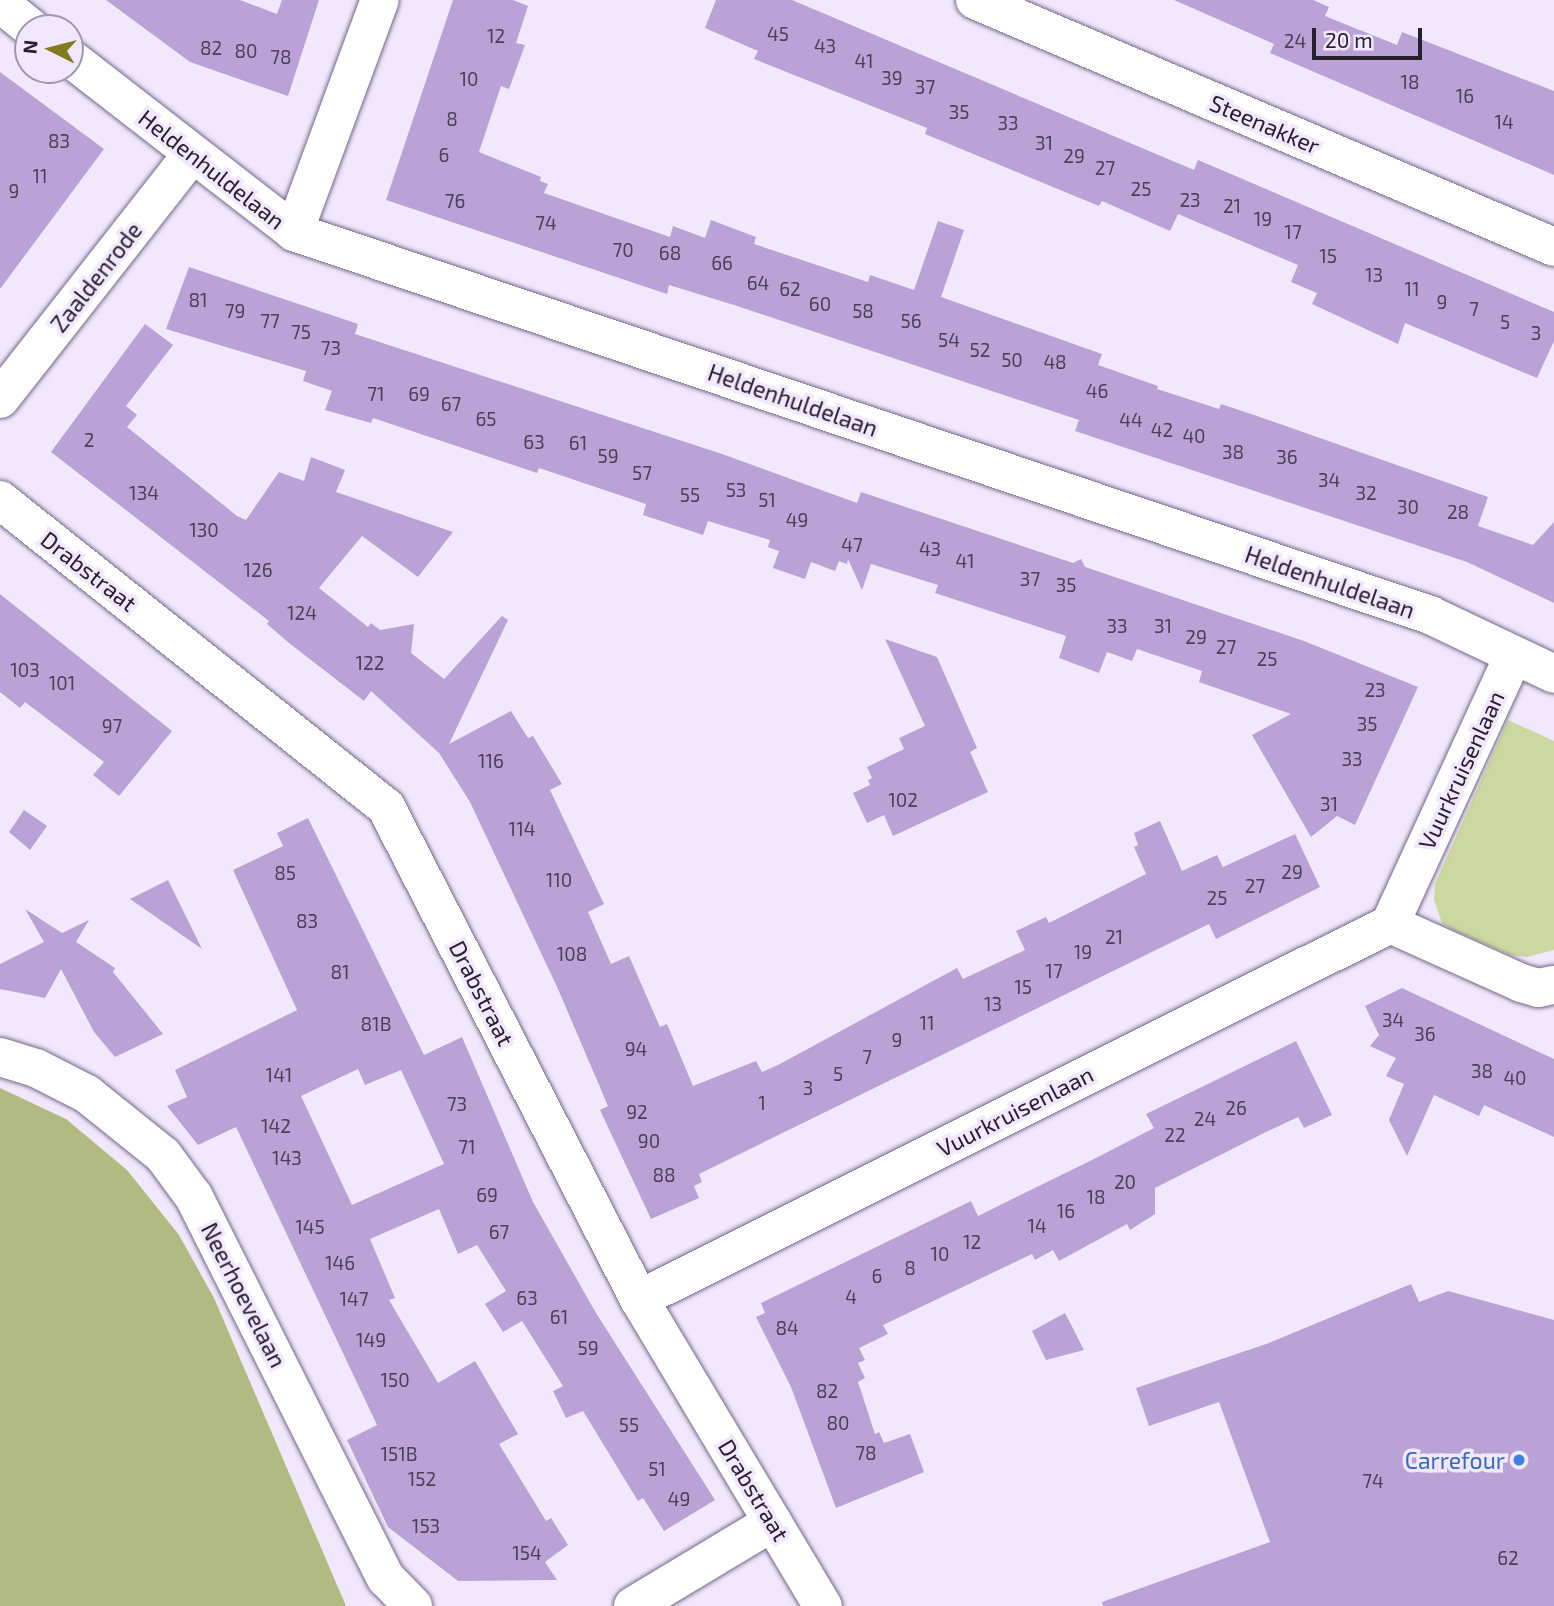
<!DOCTYPE html>
<html>
<head>
<meta charset="utf-8">
<style>
  body { margin:0 }
  #map { position:relative; width:1554px; height:1606px; overflow:hidden; background:#f1e8fe; font-family:"Exo 2",sans-serif }
  div>[style] { position:absolute }
  .green>* { inset:0; background:#cdd8a0 }
  .forest>* { inset:0; background:#b1bb81 }
  .building>* { inset:0; background:#baa2d6 }
  .roads { filter:drop-shadow(0 0 2px #756887) drop-shadow(0 0 2px #756887) }
  .street>* { height:38px; margin:-19px; padding:0 19px; transform-origin:19px; border-radius:19px; background:#fff }
  .dots>* { width:19px; height:19px; translate:-50% -50%; box-sizing:border-box; border:4px solid #f1e8fe; border-radius:50% }
  span { translate:-50% -50%; white-space:nowrap; text-align:center; line-height:1.15; -webkit-text-stroke:7px #f1e8fe; paint-order:stroke }
  .number-label { font-size:19px; color:#4b4057 }
  .number-label span { -webkit-text-stroke-width:0 }
  .street-label { font-size:23px; color:#26202d }
  .shop-label { font-size:23px; color:#366cbe }
  .right { translate:-100% -50%; text-align:right }
  .north { position:absolute; left:14px; top:14px; width:70px; height:70px; box-sizing:border-box; background:#f1e8fe; border:2px solid #a098aa; border-radius:50%; rotate:276deg; font-size:19px; font-weight:700; line-height:28px; text-align:center; color:#26202d }
  .north::after { content:''; display:block; margin:auto; width:24px; height:32px; background:#837b20; clip-path:polygon(50% 0,100% 100%,50% 72%,0 100%) }
  .scale { position:absolute; left:1312px; top:28px; width:110px; height:32px; box-sizing:border-box; border:4px solid #26202d; border-top:0; padding-left:9px; font-size:21px; line-height:24px; white-space:nowrap; color:#26202d; -webkit-text-stroke:5px #f1e8fe; paint-order:stroke }
</style>
</head>
<body>
<div id="map">
  <div class="green">
    <i style="clip-path:polygon(1508px 720px,1554px 741px,1554px 950px,1527px 957px,1510px 955px,1451px 929px,1442px 923px,1434px 900px,1435px 884px)"></i>
  </div>
  <div class="forest">
    <i style="clip-path:polygon(0 1088px,66px 1119px,127px 1170px,179px 1235px,214px 1298px,346px 1606px,0 1606px)"></i>
  </div>
  <div class="building">
    <i style="clip-path:polygon(106px 0,240px 0,277px 14px,282px 0,319px 0,288px 96px,190px 62px)"></i>
    <i style="clip-path:polygon(453px 0,513px 0,528px 6px,516px 43px,525px 45px,509px 89px,501px 86px,479px 152px,541px 177px,540px 181px,548px 184px,544px 193px,670px 237px,673px 226px,705px 238px,711px 220px,756px 237px,754px 244px,868px 282px,870px 275px,914px 290px,938px 221px,964px 230px,941px 297px,1102px 354px,1098px 365px,1158px 386px,1157px 389px,1219px 409px,1221px 404px,1257px 416px,1488px 497px,1478px 526px,1533px 545px,1554px 522px,1554px 603px,1467px 562px,1075px 431px,1079px 420px,734px 305px,669px 285px,667px 294px,386px 200px)"></i>
    <i style="clip-path:polygon(716px 0,792px 0,1194px 170px,1198px 160px,1554px 312px,1554px 341px,1537px 378px,1405px 323px,1398px 344px,1312px 304px,1317px 293px,1291px 282px,1298px 265px,1178px 214px,1170px 231px,1102px 201px,1099px 206px,925px 134px,927px 128px,754px 59px,758px 51px,705px 28px)"></i>
    <i style="clip-path:polygon(1174px 0,1313px 0,1329px 7px,1325px 16px,1397px 45px,1402px 32px,1554px 91px,1554px 175px,1270px 53px,1274px 44px)"></i>
    <i style="clip-path:polygon(0 72px,104px 149px,0 289px)"></i>
    <i style="clip-path:polygon(189px 267px,358px 324px,355px 334px,725px 455px,857px 503px,861px 492px,1073px 563px,1081px 559px,1085px 567px,1304px 641px,1418px 687px,1355px 825px,1337px 816px,1311px 837px,1252px 735px,1291px 714px,1199px 682px,1202px 671px,1137px 649px,1132px 661px,1107px 652px,1099px 673px,1059px 658px,1066px 636px,935px 593px,938px 585px,871px 564px,862px 590px,848px 559px,847px 564px,839px 561px,835px 571px,811px 562px,805px 579px,773px 568px,779px 551px,768px 547px,770px 540px,708px 521px,703px 535px,643px 515px,646px 504px,539px 468px,537px 473px,373px 418px,371px 423px,325px 410px,332px 391px,303px 381px,306px 371px,166px 329px)"></i>
    <i style="clip-path:polygon(145px 324px,173px 345px,126px 406px,137px 415px,127px 427px,237px 516px,246px 520px,279px 472px,304px 481px,311px 457px,345px 470px,336px 492px,453px 532px,418px 577px,362px 536px,319px 588px,368px 627px,371px 623px,380px 630px,414px 624px,411px 653px,444px 679px,502px 616px,508px 620px,449px 744px,511px 711px,528px 738px,533px 736px,562px 784px,550px 790px,604px 904px,588px 912px,611px 964px,629px 956px,660px 1027px,667px 1024px,693px 1086px,756px 1061px,762px 1072px,778px 1065px,957px 968px,963px 979px,1025px 950px,1016px 931px,1046px 917px,1049px 923px,1146px 874px,1134px 847px,1138px 845px,1134px 833px,1160px 821px,1182px 871px,1217px 855px,1223px 867px,1295px 834px,1320px 887px,1216px 939px,1209px 924px,699px 1174px,702px 1182px,694px 1186px,699px 1198px,651px 1219px,600px 1110px,608px 1106px,558px 989px,470px 802px,439px 753px,371px 691px,364px 701px,289px 643px,267px 624px,269px 621px,51px 452px)"></i>
    <i style="clip-path:polygon(0 594px,172px 731px,119px 796px,93px 775px,104px 762px,25px 702px,20px 708px,0 692px)"></i>
    <i style="clip-path:polygon(885px 639px,937px 657px,977px 748px,970px 752px,988px 792px,893px 836px,884px 815px,867px 823px,853px 793px,870px 785px,868px 780px,872px 778px,867px 767px,904px 749px,899px 738px,925px 726px)"></i>
    <i style="clip-path:polygon(24px 810px,47px 826px,30px 850px,9px 832px)"></i>
    <i style="clip-path:polygon(evenodd,308px 818px,424px 1055px,462px 1037px,533px 1202px,596px 1313px,715px 1500px,664px 1531px,643px 1498px,638px 1501px,583px 1411px,566px 1418px,553px 1391px,563px 1386px,522px 1321px,503px 1332px,485px 1304px,506px 1291px,477px 1245px,458px 1254px,439px 1209px,370px 1239px,395px 1298px,389px 1300px,438px 1383px,475px 1361px,518px 1434px,499px 1444px,546px 1521px,551px 1518px,568px 1545px,545px 1562px,557px 1580px,458px 1581px,388px 1527px,347px 1440px,377px 1425px,236px 1127px,198px 1145px,167px 1106px,187px 1097px,175px 1070px,297px 1010px,233px 870px,283px 846px,277px 833px,308px 818px,358px 1069px,365px 1085px,401px 1070px,444px 1164px,352px 1205px,301px 1096px,358px 1069px)"></i>
    <i style="clip-path:polygon(168px 880px,202px 949px,130px 899px)"></i>
    <i style="clip-path:polygon(25px 909px,62px 933px,89px 920px,76px 942px,115px 968px,113px 972px,163px 1034px,115px 1057px,94px 1032px,61px 969px,45px 998px,0 989px,0 964px,44px 942px)"></i>
    <i style="clip-path:polygon(1402px 988px,1554px 1059px,1554px 1137px,1484px 1105px,1479px 1116px,1434px 1095px,1407px 1156px,1389px 1120px,1404px 1084px,1386px 1076px,1396px 1058px,1370px 1046px,1379px 1035px,1365px 1006px)"></i>
    <i style="clip-path:polygon(1296px 1041px,1332px 1115px,1304px 1128px,1298px 1117px,1266px 1132px,1155px 1188px,1155px 1214px,1130px 1230px,1127px 1224px,1059px 1261px,1053px 1250px,1035px 1260px,1032px 1254px,883px 1325px,888px 1334px,859px 1348px,865px 1360px,858px 1363px,865px 1378px,858px 1382px,875px 1434px,879px 1432px,884px 1443px,910px 1434px,924px 1472px,836px 1508px,791px 1387px,756px 1317px,765px 1313px,761px 1303px,971px 1201px,978px 1216px,1096px 1158px,1154px 1128px,1146px 1114px)"></i>
    <i style="clip-path:polygon(1411px 1284px,1419px 1302px,1448px 1291px,1554px 1320px,1554px 1606px,1103px 1606px,1102px 1602px,1270px 1542px,1219px 1402px,1149px 1426px,1136px 1388px,1269px 1343px)"></i>
    <i style="clip-path:polygon(1065px 1313px,1084px 1350px,1046px 1360px,1032px 1331px)"></i>
  </div>
  <div class="roads">
    <div class="street">
      <i style="left:975px;top:0;width:629px;rotate:23.1deg"></i>
      <i style="left:0;top:3px;width:40px;rotate:39deg"></i>
      <i style="left:70px;top:58px;width:284px;rotate:37.8deg"></i>
      <i style="left:294px;top:232px;width:1199px;rotate:18.63deg"></i>
      <i style="left:1430px;top:615px;width:137px;rotate:25.4deg"></i>
      <i style="left:294px;top:232px;width:247px;rotate:-69.7deg"></i>
      <i style="left:0;top:399px;width:311px;rotate:-51.9deg"></i>
      <i style="left:0;top:500px;width:493px;rotate:38.5deg"></i>
      <i style="left:386px;top:807px;width:553px;rotate:62.79deg"></i>
      <i style="left:639px;top:1299px;width:358px;rotate:59.1deg"></i>
      <i style="left:1390px;top:924px;width:144px;rotate:24.2deg"></i>
      <i style="left:1521px;top:983px;width:18px;rotate:16deg"></i>
      <i style="left:1538px;top:988px;width:16px;rotate:-11deg"></i>
      <i style="left:0;top:1057px;width:38px;rotate:17deg"></i>
      <i style="left:36px;top:1068px;width:57px;rotate:27deg"></i>
      <i style="left:87px;top:1094px;width:97px;rotate:38.8deg"></i>
      <i style="left:163px;top:1155px;width:52px;rotate:53.6deg"></i>
      <i style="left:194px;top:1197px;width:427px;rotate:63.3deg"></i>
      <i style="left:386px;top:1578px;width:39px;rotate:46deg"></i>
      <i style="left:639px;top:1299px;width:839px;rotate:-26.53deg"></i>
      <i style="left:1390px;top:924px;width:296px;rotate:-65.3deg"></i>
      <i style="left:633px;top:1606px;width:163px;rotate:-31deg"></i>
    </div>
  </div>
  <div class="dots">
    <i style="left:1519px;top:1460px;background:#3f7fe0"></i>
  </div>
  <div class="number-label">
    <span style="left:778px;top:34px">45</span>
    <span style="left:496px;top:36px">12</span>
    <span style="left:1295px;top:41px">24</span>
    <span style="left:825px;top:46px">43</span>
    <span style="left:211px;top:48px">82</span>
    <span style="left:246px;top:51px">80</span>
    <span style="left:281px;top:57px">78</span>
    <span style="left:864px;top:61px">41</span>
    <span style="left:892px;top:78px">39</span>
    <span style="left:469px;top:79px">10</span>
    <span style="left:1410px;top:82px">18</span>
    <span style="left:925px;top:87px">37</span>
    <span style="left:1465px;top:96px">16</span>
    <span style="left:959px;top:112px">35</span>
    <span style="left:452px;top:119px">8</span>
    <span style="left:1504px;top:122px">14</span>
    <span style="left:1008px;top:123px">33</span>
    <span style="left:59px;top:141px">83</span>
    <span style="left:1044px;top:143px">31</span>
    <span style="left:444px;top:155px">6</span>
    <span style="left:1074px;top:156px">29</span>
    <span style="left:1105px;top:168px">27</span>
    <span style="left:40px;top:176px">11</span>
    <span style="left:1141px;top:189px">25</span>
    <span style="left:14px;top:191px">9</span>
    <span style="left:1190px;top:200px">23</span>
    <span style="left:455px;top:201px">76</span>
    <span style="left:1232px;top:206px">21</span>
    <span style="left:1263px;top:219px">19</span>
    <span style="left:546px;top:223px">74</span>
    <span style="left:1293px;top:232px">17</span>
    <span style="left:623px;top:250px">70</span>
    <span style="left:670px;top:253px">68</span>
    <span style="left:1328px;top:256px">15</span>
    <span style="left:722px;top:263px">66</span>
    <span style="left:1374px;top:275px">13</span>
    <span style="left:758px;top:283px">64</span>
    <span style="left:790px;top:289px">62</span>
    <span style="left:1412px;top:289px">11</span>
    <span style="left:198px;top:300px">81</span>
    <span style="left:1442px;top:302px">9</span>
    <span style="left:820px;top:304px">60</span>
    <span style="left:1474px;top:309px">7</span>
    <span style="left:235px;top:311px">79</span>
    <span style="left:863px;top:311px">58</span>
    <span style="left:270px;top:321px">77</span>
    <span style="left:911px;top:321px">56</span>
    <span style="left:1505px;top:322px">5</span>
    <span style="left:301px;top:332px">75</span>
    <span style="left:1536px;top:333px">3</span>
    <span style="left:949px;top:340px">54</span>
    <span style="left:331px;top:348px">73</span>
    <span style="left:980px;top:350px">52</span>
    <span style="left:1012px;top:360px">50</span>
    <span style="left:1055px;top:362px">48</span>
    <span style="left:1097px;top:391px">46</span>
    <span style="left:376px;top:394px">71</span>
    <span style="left:419px;top:394px">69</span>
    <span style="left:451px;top:404px">67</span>
    <span style="left:486px;top:419px">65</span>
    <span style="left:1131px;top:420px">44</span>
    <span style="left:1162px;top:430px">42</span>
    <span style="left:1194px;top:436px">40</span>
    <span style="left:89px;top:440px">2</span>
    <span style="left:534px;top:442px">63</span>
    <span style="left:578px;top:443px">61</span>
    <span style="left:1233px;top:452px">38</span>
    <span style="left:608px;top:456px">59</span>
    <span style="left:1287px;top:457px">36</span>
    <span style="left:642px;top:473px">57</span>
    <span style="left:1329px;top:480px">34</span>
    <span style="left:736px;top:490px">53</span>
    <span style="left:144px;top:493px">134</span>
    <span style="left:1366px;top:493px">32</span>
    <span style="left:690px;top:495px">55</span>
    <span style="left:767px;top:500px">51</span>
    <span style="left:1408px;top:507px">30</span>
    <span style="left:1458px;top:512px">28</span>
    <span style="left:797px;top:520px">49</span>
    <span style="left:204px;top:530px">130</span>
    <span style="left:852px;top:545px">47</span>
    <span style="left:930px;top:549px">43</span>
    <span style="left:965px;top:561px">41</span>
    <span style="left:258px;top:570px">126</span>
    <span style="left:1030px;top:579px">37</span>
    <span style="left:1066px;top:585px">35</span>
    <span style="left:302px;top:613px">124</span>
    <span style="left:1117px;top:626px">33</span>
    <span style="left:1163px;top:626px">31</span>
    <span style="left:1196px;top:637px">29</span>
    <span style="left:1226px;top:647px">27</span>
    <span style="left:1267px;top:659px">25</span>
    <span style="left:370px;top:663px">122</span>
    <span style="left:25px;top:670px">103</span>
    <span style="left:62px;top:683px">101</span>
    <span style="left:1375px;top:690px">23</span>
    <span style="left:1367px;top:724px">35</span>
    <span style="left:112px;top:726px">97</span>
    <span style="left:1352px;top:759px">33</span>
    <span style="left:491px;top:761px">116</span>
    <span style="left:903px;top:800px">102</span>
    <span style="left:1329px;top:804px">31</span>
    <span style="left:522px;top:829px">114</span>
    <span style="left:1292px;top:872px">29</span>
    <span style="left:285px;top:873px">85</span>
    <span style="left:559px;top:880px">110</span>
    <span style="left:1255px;top:886px">27</span>
    <span style="left:1217px;top:898px">25</span>
    <span style="left:307px;top:921px">83</span>
    <span style="left:1114px;top:937px">21</span>
    <span style="left:1083px;top:952px">19</span>
    <span style="left:572px;top:954px">108</span>
    <span style="left:1054px;top:971px">17</span>
    <span style="left:340px;top:972px">81</span>
    <span style="left:1023px;top:987px">15</span>
    <span style="left:993px;top:1004px">13</span>
    <span style="left:1393px;top:1020px">34</span>
    <span style="left:927px;top:1023px">11</span>
    <span style="left:376px;top:1024px">81B</span>
    <span style="left:1425px;top:1034px">36</span>
    <span style="left:897px;top:1040px">9</span>
    <span style="left:636px;top:1049px">94</span>
    <span style="left:867px;top:1057px">7</span>
    <span style="left:1482px;top:1071px">38</span>
    <span style="left:838px;top:1074px">5</span>
    <span style="left:279px;top:1075px">141</span>
    <span style="left:1515px;top:1078px">40</span>
    <span style="left:808px;top:1088px">3</span>
    <span style="left:762px;top:1103px">1</span>
    <span style="left:457px;top:1104px">73</span>
    <span style="left:1236px;top:1108px">26</span>
    <span style="left:637px;top:1112px">92</span>
    <span style="left:1205px;top:1119px">24</span>
    <span style="left:276px;top:1126px">142</span>
    <span style="left:1175px;top:1135px">22</span>
    <span style="left:649px;top:1141px">90</span>
    <span style="left:467px;top:1147px">71</span>
    <span style="left:287px;top:1158px">143</span>
    <span style="left:664px;top:1175px">88</span>
    <span style="left:1125px;top:1182px">20</span>
    <span style="left:487px;top:1195px">69</span>
    <span style="left:1096px;top:1197px">18</span>
    <span style="left:1066px;top:1211px">16</span>
    <span style="left:1037px;top:1226px">14</span>
    <span style="left:310px;top:1227px">145</span>
    <span style="left:499px;top:1232px">67</span>
    <span style="left:972px;top:1242px">12</span>
    <span style="left:940px;top:1254px">10</span>
    <span style="left:340px;top:1263px">146</span>
    <span style="left:910px;top:1268px">8</span>
    <span style="left:877px;top:1276px">6</span>
    <span style="left:851px;top:1297px">4</span>
    <span style="left:527px;top:1298px">63</span>
    <span style="left:354px;top:1299px">147</span>
    <span style="left:559px;top:1317px">61</span>
    <span style="left:787px;top:1328px">84</span>
    <span style="left:371px;top:1340px">149</span>
    <span style="left:588px;top:1348px">59</span>
    <span style="left:395px;top:1380px">150</span>
    <span style="left:827px;top:1391px">82</span>
    <span style="left:838px;top:1423px">80</span>
    <span style="left:629px;top:1425px">55</span>
    <span style="left:866px;top:1453px">78</span>
    <span style="left:399px;top:1454px">151B</span>
    <span style="left:657px;top:1469px">51</span>
    <span style="left:422px;top:1479px">152</span>
    <span style="left:1373px;top:1481px">74</span>
    <span style="left:679px;top:1499px">49</span>
    <span style="left:426px;top:1526px">153</span>
    <span style="left:527px;top:1553px">154</span>
    <span style="left:1508px;top:1558px">62</span>
  </div>
  <div class="street-label">
    <span style="left:1265px;top:124px;rotate:23deg">Steenakker</span>
    <span style="left:212px;top:169px;rotate:38deg">Heldenhuldelaan</span>
    <span style="left:96px;top:277px;rotate:-52deg">Zaaldenrode</span>
    <span style="left:793px;top:400px;rotate:19deg">Heldenhuldelaan</span>
    <span style="left:89px;top:571px;rotate:38deg">Drabstraat</span>
    <span style="left:1330px;top:582px;rotate:19deg">Heldenhuldelaan</span>
    <span style="left:1461px;top:770px;rotate:-65deg">Vuurkruisenlaan</span>
    <span style="left:482px;top:993px;rotate:63deg">Drabstraat</span>
    <span style="left:1015px;top:1111px;rotate:-27deg">Vuurkruisenlaan</span>
    <span style="left:244px;top:1295px;rotate:63deg">Neerhoevelaan</span>
    <span style="left:754px;top:1490px;rotate:59deg">Drabstraat</span>
  </div>
  <div class="shop-label">
    <span class="right" style="left:1505px;top:1460px">Carrefour</span>
  </div>
  <div class="north">N</div>
  <div class="scale">20 m</div>
</div>
</body>
</html>
